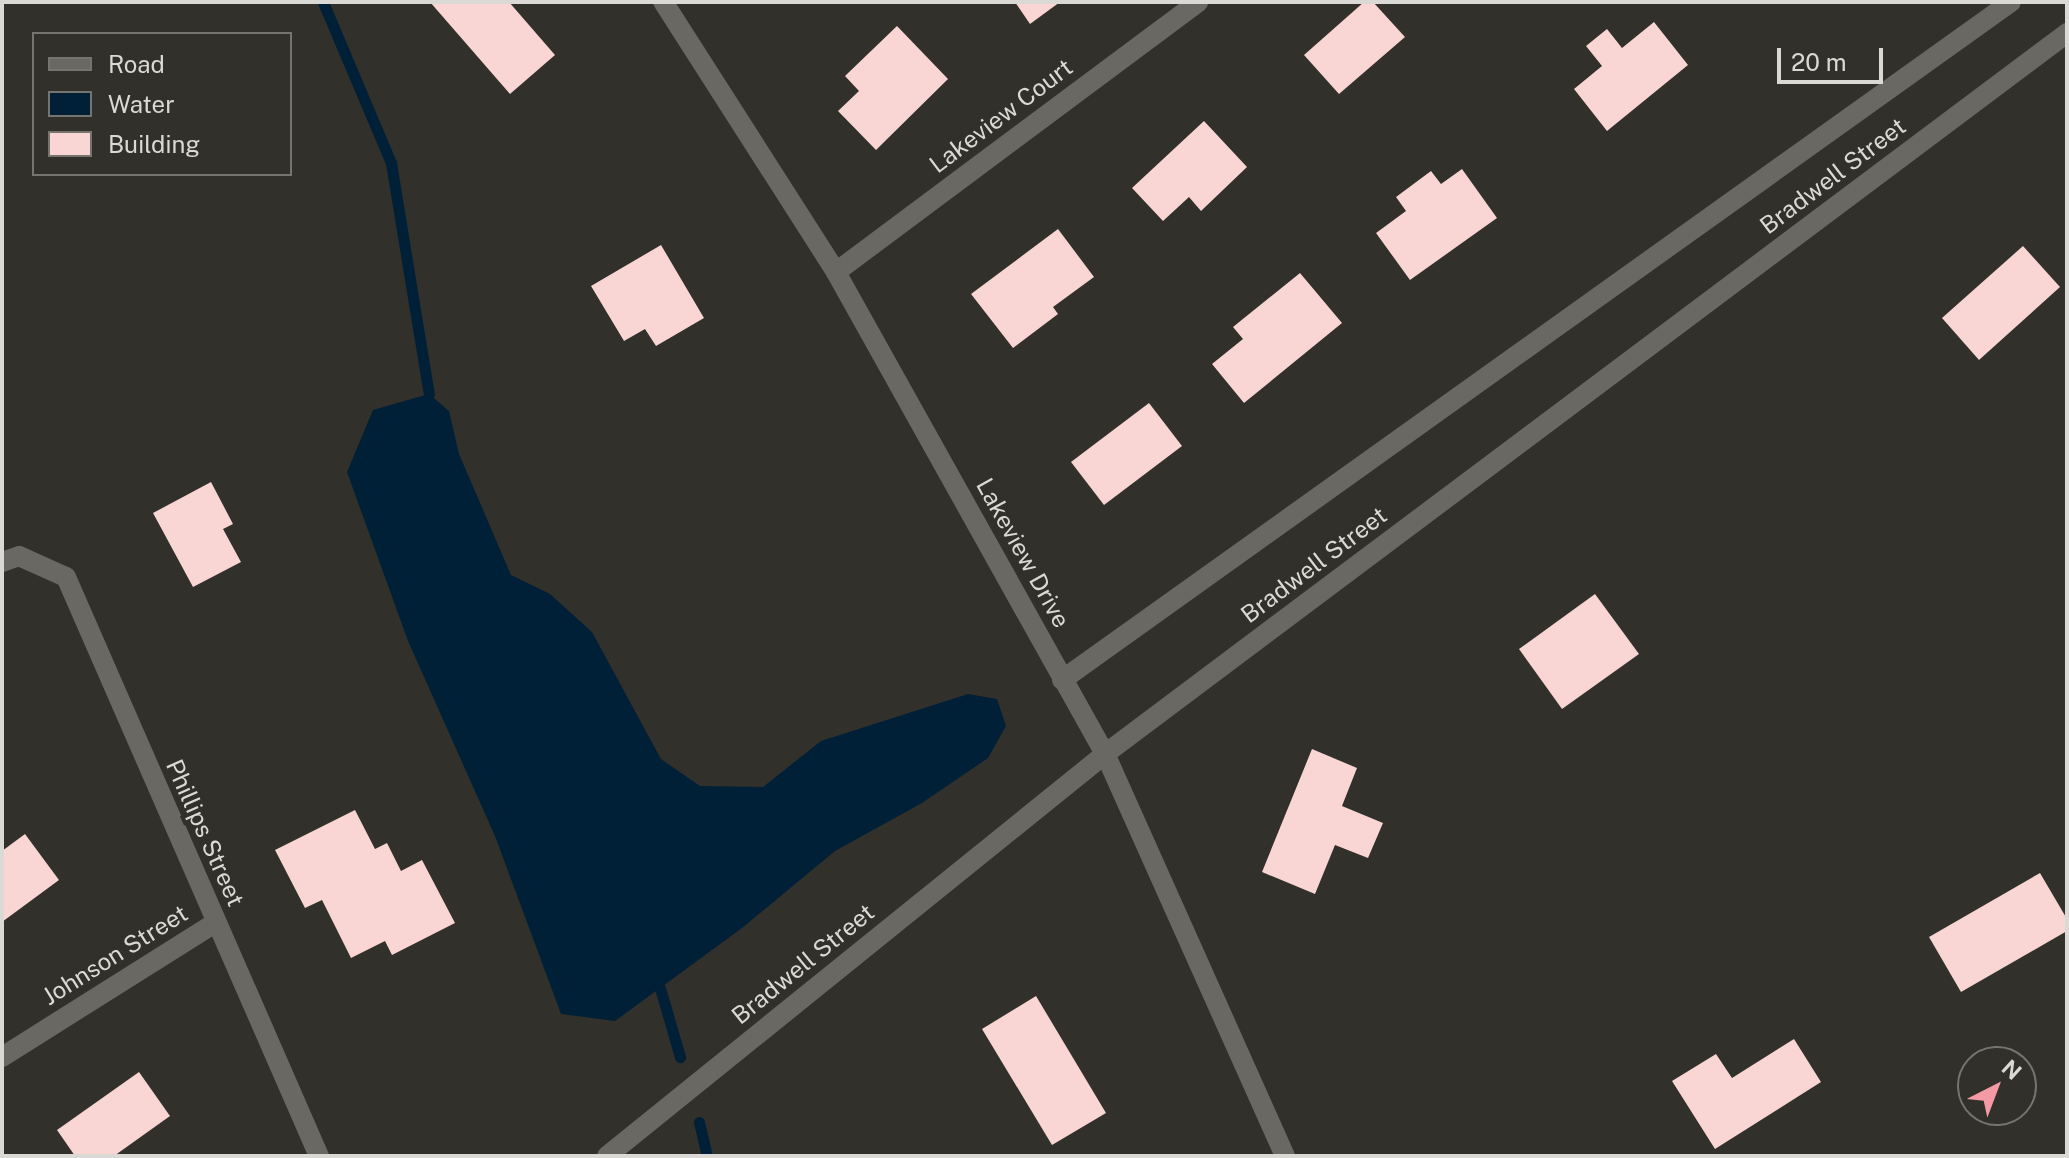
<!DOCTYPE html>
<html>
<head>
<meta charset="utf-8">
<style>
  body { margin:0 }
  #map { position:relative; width:2069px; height:1158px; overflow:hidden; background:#31302a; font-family:"Public Sans",sans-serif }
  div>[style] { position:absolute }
  .water>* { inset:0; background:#002038 }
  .stream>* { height:11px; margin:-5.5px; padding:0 5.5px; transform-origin:5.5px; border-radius:5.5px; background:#002038 }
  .building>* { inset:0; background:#f9d5d4 }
  .minor>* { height:20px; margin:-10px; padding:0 10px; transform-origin:10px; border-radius:10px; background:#6a6862 }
  .tertiary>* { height:20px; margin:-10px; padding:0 10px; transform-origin:10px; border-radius:10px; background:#6a6862 }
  span { translate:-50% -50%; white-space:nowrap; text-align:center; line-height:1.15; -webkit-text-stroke:8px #31302a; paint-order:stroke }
  .street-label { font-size:24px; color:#dad9d5 }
  .frame { position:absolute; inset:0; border:4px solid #dad9d5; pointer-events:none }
  .legend { position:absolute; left:32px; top:32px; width:260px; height:144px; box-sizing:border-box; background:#31302a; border:2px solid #75746e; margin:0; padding:10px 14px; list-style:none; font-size:24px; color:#dad9d5 }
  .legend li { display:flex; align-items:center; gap:16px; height:40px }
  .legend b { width:40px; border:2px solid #75746e }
  .north { position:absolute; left:1957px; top:1046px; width:80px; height:80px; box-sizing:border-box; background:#31302a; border:2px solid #75746e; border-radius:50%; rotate:42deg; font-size:22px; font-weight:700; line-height:32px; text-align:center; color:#dad9d5 }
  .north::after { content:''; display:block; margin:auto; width:28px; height:36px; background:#f49aa4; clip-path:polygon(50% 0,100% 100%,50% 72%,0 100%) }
  .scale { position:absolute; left:1777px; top:48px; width:106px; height:36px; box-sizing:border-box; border:4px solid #dad9d5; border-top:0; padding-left:10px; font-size:24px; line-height:28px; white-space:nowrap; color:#dad9d5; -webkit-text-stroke:6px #31302a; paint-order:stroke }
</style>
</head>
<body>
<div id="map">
  <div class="water">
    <i style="clip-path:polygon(429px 394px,449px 411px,459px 454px,511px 575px,550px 594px,592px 632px,661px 759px,700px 786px,763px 787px,821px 741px,968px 694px,997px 699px,1006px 726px,988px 758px,922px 803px,835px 851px,742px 928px,615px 1021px,561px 1014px,495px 836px,408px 641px,347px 472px,373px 410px)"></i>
  </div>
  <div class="stream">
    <i style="left:323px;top:2px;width:175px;rotate:67.1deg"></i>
    <i style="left:391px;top:163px;width:234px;rotate:80.7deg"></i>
    <i style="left:660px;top:988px;width:72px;rotate:73.8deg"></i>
    <i style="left:699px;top:1122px;width:35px;rotate:77deg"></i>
  </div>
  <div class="building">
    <i style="clip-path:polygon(430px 2px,509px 2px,555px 55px,510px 94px)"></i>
    <i style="clip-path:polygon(1015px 2px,1060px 2px,1030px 24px)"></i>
    <i style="clip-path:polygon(1364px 2px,1373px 2px,1405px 37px,1339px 94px,1304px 55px)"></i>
    <i style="clip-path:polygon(1654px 22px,1688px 65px,1607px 131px,1574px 89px,1602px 66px,1586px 46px,1607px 29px,1622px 48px)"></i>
    <i style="clip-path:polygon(897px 26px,948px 79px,876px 150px,838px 111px,859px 91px,845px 76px)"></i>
    <i style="clip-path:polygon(1204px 121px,1247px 167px,1201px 211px,1189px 197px,1163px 221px,1132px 188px)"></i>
    <i style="clip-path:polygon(1462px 169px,1497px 218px,1410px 280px,1376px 233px,1406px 211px,1396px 197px,1431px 171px,1441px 184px)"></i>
    <i style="clip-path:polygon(1058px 229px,1094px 277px,1053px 307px,1058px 314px,1013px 348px,971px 294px)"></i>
    <i style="clip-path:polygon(661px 245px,704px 318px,656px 346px,645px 329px,624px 341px,591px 286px)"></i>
    <i style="clip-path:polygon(2023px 246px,2060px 287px,1979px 360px,1942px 318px)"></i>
    <i style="clip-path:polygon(1300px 273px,1342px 323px,1244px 403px,1212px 364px,1243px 339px,1233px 327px)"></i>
    <i style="clip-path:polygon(1149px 403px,1182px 446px,1104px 505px,1071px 462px)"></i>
    <i style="clip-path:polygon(211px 482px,233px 524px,223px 529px,241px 562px,193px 587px,153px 513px)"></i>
    <i style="clip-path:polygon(1595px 594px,1639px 654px,1562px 709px,1519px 649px)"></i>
    <i style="clip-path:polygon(1312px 749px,1357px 768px,1342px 806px,1383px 823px,1368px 858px,1335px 845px,1315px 894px,1262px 872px)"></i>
    <i style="clip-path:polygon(355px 810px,375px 849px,387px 843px,401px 871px,422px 860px,455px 923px,392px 955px,385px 941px,351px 958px,322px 900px,305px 908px,275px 850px)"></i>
    <i style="clip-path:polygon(25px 834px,59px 880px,2px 922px,2px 851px)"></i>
    <i style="clip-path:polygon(2040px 873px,2067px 919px,2067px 931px,1961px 992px,1929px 937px)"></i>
    <i style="clip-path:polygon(1036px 996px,1106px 1113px,1052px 1145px,982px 1029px)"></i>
    <i style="clip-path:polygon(1794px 1039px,1821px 1082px,1715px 1149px,1672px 1081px,1716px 1054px,1732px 1078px)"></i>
    <i style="clip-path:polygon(139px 1072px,170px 1116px,114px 1156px,75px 1156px,57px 1130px)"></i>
  </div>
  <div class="minor">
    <i style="left:836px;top:272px;width:452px;rotate:-36.7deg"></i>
    <i style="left:2px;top:562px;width:18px;rotate:-19deg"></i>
    <i style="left:19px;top:556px;width:51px;rotate:24.1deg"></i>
    <i style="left:66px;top:577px;width:632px;rotate:66.4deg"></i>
    <i style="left:1062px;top:680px;width:1166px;rotate:-35.54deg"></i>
    <i style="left:2px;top:1057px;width:253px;rotate:-32.2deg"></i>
    <i style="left:1285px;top:1156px;width:440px;rotate:-114.1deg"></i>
    <i style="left:1105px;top:754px;width:1202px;rotate:-36.85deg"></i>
  </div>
  <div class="tertiary">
    <i style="left:607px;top:1156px;width:640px;rotate:-38.91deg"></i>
    <i style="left:1105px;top:754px;width:552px;rotate:-119.17deg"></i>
    <i style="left:836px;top:272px;width:321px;rotate:-122.6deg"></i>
  </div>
  <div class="street-label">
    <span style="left:1001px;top:116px;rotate:-37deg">Lakeview Court</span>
    <span style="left:1833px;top:176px;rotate:-37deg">Bradwell Street</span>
    <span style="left:1023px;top:553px;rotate:61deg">Lakeview Drive</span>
    <span style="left:1314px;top:565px;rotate:-37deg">Bradwell Street</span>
    <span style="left:205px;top:833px;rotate:66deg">Phillips Street</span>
    <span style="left:115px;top:955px;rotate:-32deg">Johnson Street</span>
    <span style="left:803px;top:964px;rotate:-39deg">Bradwell Street</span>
  </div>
  <div class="frame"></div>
  <ul class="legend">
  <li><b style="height:10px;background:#6a6862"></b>Road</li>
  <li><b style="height:22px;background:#002038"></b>Water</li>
  <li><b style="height:22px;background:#f9d5d4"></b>Building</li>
  </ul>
  <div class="north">N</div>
  <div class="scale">20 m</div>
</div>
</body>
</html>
